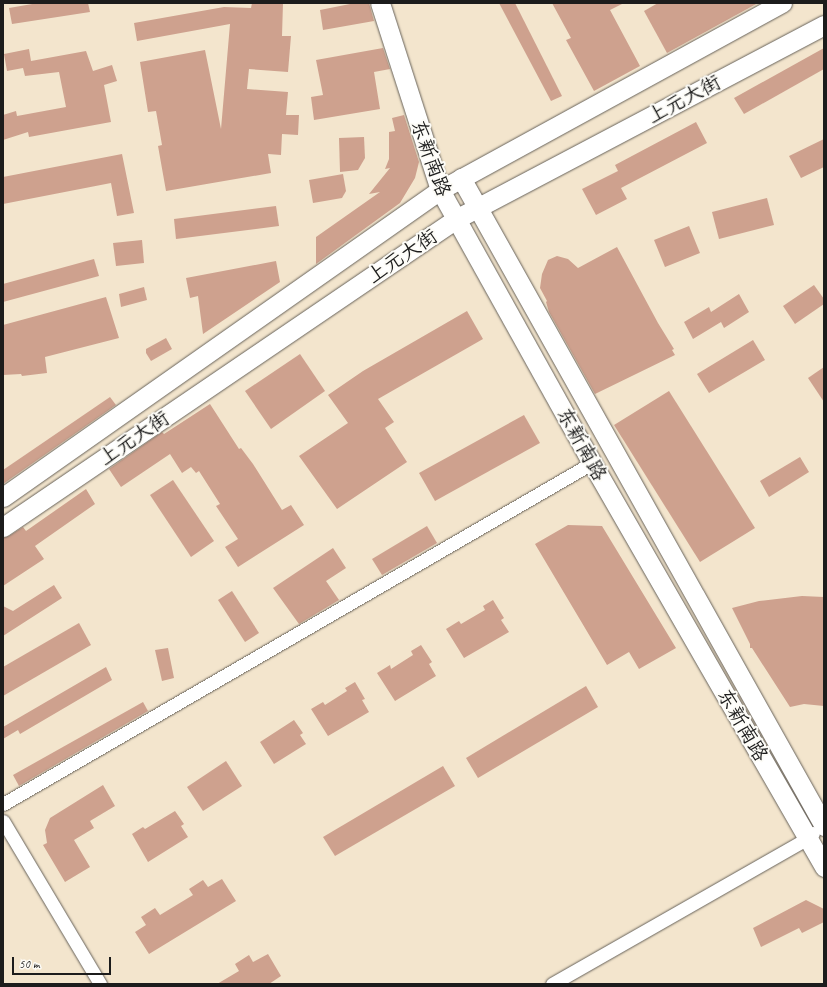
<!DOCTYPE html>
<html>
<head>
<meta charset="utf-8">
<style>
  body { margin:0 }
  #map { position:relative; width:827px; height:987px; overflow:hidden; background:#f3e5cd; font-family:Caveat,"LXGW WenKai TC",sans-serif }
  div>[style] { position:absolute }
  .building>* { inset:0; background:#cea18e }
  .roads { filter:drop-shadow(0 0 1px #67625a) drop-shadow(0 0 1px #67625a) }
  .street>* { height:13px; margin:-6.5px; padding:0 6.5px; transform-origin:6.5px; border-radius:6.5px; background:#fff }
  .secondary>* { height:19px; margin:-9.5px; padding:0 9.5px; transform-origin:9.5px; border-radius:9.5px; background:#fff }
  span { translate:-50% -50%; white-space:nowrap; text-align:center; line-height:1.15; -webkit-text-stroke:4px #fdfcf7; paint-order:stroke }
  .street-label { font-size:20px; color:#1c1c1c }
  .frame { position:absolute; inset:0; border:4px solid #1c1c1c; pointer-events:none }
  .scale { position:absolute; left:12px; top:957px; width:99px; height:18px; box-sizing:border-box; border:2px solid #1c1c1c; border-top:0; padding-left:5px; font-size:12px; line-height:14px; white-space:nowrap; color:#1c1c1c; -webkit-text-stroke:3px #fdfcf7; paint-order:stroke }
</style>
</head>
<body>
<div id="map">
  <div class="building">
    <i style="clip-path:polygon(38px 3px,88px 3px,90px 12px,12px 24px,9px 8px)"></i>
    <i style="clip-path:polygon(252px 3px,283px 3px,282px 36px,291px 36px,288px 72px,249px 69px,247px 89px,288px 92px,286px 115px,299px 115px,298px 135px,282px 134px,281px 155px,268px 154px,271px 173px,166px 191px,158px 146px,162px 145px,156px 111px,148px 112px,140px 62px,205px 50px,221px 129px,230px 24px,137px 41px,134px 23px,224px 7px,251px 8px)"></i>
    <i style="clip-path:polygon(355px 3px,369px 3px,374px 21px,323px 30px,320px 10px)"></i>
    <i style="clip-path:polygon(499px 3px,515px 3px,562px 96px,551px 101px)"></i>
    <i style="clip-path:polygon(552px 3px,624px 3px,610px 10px,640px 66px,594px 91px,566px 40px,571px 38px)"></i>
    <i style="clip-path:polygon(658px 3px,758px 3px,667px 53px,644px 11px)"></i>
    <i style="clip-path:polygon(383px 48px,390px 69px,374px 72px,380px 109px,314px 120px,311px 97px,323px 95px,316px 60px)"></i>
    <i style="clip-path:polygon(824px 48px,824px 69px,744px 114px,734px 98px)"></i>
    <i style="clip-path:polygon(29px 49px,31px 61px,86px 51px,93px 71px,112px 65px,117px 81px,104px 85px,111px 122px,29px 137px,28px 132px,3px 140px,3px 115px,16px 111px,17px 116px,66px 107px,59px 72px,25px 76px,23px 68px,7px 71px,4px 54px)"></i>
    <i style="clip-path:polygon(404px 115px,419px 162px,415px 178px,400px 203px,316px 264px,316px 237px,380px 192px,369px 194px,390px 168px,385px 169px,389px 159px,389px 132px,395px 131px,392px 118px)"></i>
    <i style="clip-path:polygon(696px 122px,707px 143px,621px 188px,627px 199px,596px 215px,582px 189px,618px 171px,615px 165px)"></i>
    <i style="clip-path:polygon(364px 137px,365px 158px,358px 170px,340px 172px,339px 138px)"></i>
    <i style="clip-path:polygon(824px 139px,824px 167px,801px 178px,789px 156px)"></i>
    <i style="clip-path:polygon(122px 154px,134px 213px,117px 216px,111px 183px,3px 204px,3px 177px)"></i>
    <i style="clip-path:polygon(343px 174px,346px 191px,342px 198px,313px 203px,309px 180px)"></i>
    <i style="clip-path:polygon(767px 198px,774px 225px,719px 239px,712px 212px)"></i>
    <i style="clip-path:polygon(276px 206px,279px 226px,176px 239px,174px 219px)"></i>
    <i style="clip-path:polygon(689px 226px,700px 253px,665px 267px,654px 240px)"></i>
    <i style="clip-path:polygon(142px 240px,144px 263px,116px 266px,113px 243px)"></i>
    <i style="clip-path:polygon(617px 247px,658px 323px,674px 349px,672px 350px,675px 355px,595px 394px,549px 312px,546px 302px,547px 301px,540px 288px,542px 274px,548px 260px,557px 256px,568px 259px,578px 268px)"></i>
    <i style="clip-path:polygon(94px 259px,99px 276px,3px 302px,3px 284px)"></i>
    <i style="clip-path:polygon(276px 261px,280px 282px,203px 334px,198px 296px,190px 298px,186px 278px)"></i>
    <i style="clip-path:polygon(814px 285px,824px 299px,824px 304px,795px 324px,783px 306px)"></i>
    <i style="clip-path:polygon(144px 287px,147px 300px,121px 307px,119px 294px)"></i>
    <i style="clip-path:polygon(739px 294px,749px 312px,724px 328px,721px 322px,693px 339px,684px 322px,709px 307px,711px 312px)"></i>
    <i style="clip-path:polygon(106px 297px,119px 338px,45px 357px,47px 373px,22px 376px,21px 374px,3px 375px,3px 325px)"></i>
    <i style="clip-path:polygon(467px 311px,483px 339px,378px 399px,394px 422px,385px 428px,407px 462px,337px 509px,299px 456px,348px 423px,328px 395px,363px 371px)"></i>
    <i style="clip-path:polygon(166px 338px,172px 349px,151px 361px,146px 353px,146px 349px)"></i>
    <i style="clip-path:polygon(753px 340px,765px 360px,709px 393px,697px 374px)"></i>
    <i style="clip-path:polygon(300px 354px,325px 391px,271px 429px,245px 391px)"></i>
    <i style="clip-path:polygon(824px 367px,824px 402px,808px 378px)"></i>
    <i style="clip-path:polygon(669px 391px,755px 528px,700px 562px,614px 425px)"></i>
    <i style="clip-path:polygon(110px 397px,116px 405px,3px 484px,3px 470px)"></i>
    <i style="clip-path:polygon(210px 404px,239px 449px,241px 448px,253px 464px,282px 510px,291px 505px,304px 525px,238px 567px,225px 547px,238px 539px,216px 506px,220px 504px,199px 471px,196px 473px,191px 467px,182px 473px,170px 454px,121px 487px,109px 469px,162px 432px,164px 434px)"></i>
    <i style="clip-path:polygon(524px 415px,540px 443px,435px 501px,419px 473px)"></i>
    <i style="clip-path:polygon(800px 457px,809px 472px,769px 497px,760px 481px)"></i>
    <i style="clip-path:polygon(173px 480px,214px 541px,191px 557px,150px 495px)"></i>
    <i style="clip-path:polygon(86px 489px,95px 504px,35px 546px,44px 559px,3px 586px,3px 538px,9px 536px,23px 527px,26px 531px)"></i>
    <i style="clip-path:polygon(568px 525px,602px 526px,676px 648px,639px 669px,629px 652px,607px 665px,535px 544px)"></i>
    <i style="clip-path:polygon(427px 526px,437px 543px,382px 575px,372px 559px)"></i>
    <i style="clip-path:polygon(333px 548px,346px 568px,326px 581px,339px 600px,299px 624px,273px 588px)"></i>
    <i style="clip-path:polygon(54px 585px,62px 598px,3px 636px,3px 606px,13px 611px)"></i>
    <i style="clip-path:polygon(232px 591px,259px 633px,245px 642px,218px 600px)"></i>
    <i style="clip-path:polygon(802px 596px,824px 597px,824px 706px,804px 704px,790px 707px,752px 648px,750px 648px,750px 644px,732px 608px,759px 601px)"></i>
    <i style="clip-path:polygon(493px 600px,504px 618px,501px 620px,509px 632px,464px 658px,446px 629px,459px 621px,461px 624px,485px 610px,483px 606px)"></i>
    <i style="clip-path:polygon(79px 623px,91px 645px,3px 696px,3px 667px)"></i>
    <i style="clip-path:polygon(421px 645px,432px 662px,429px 664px,436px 676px,395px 701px,377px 673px,390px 665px,391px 669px,413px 655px,411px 651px)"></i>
    <i style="clip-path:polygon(168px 648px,174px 678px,162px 681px,155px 650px)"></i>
    <i style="clip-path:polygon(106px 667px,112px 680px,20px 734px,18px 730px,3px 739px,3px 727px)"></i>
    <i style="clip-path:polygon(355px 682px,365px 699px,362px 700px,369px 712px,328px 736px,311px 709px,323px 702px,325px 705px,347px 691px,345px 688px)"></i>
    <i style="clip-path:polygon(586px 686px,598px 707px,478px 778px,466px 758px)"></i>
    <i style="clip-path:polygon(143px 702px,148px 711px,19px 786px,13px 775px)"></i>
    <i style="clip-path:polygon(294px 720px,303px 733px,300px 735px,306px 744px,274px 764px,260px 742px)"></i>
    <i style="clip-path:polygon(226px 761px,242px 786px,203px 811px,187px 787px)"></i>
    <i style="clip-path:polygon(443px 766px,455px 786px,335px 856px,323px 837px)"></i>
    <i style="clip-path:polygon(103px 785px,115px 806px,90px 821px,94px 828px,74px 840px,90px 867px,65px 882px,43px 845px,47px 843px,45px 830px,50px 818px)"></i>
    <i style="clip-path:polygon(175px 811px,184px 824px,181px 826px,188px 837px,148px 862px,132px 834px,143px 827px,145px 829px)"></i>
    <i style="clip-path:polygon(222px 879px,236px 901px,149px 954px,135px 932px,146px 925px,141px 917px,155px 908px,160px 915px,193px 895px,189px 889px,203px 880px,208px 887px)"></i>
    <i style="clip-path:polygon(806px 900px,824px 909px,824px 922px,802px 933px,799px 928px,761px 947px,753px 928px)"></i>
    <i style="clip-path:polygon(268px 954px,281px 976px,269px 984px,217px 984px,239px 971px,235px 964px,249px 955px,253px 962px)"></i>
  </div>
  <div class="roads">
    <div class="street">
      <i style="left:3px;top:804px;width:681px;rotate:-30.07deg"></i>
      <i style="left:3px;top:821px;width:190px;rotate:59.2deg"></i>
      <i style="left:552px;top:984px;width:295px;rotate:-29.7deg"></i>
      <i style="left:808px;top:838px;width:7px;rotate:-45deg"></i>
    </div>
    <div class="secondary">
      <i style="left:380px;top:3px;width:196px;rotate:72.2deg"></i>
      <i style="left:440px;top:190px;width:312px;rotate:60.9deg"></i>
      <i style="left:592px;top:463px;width:466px;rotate:60.1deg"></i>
      <i style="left:461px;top:178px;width:743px;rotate:60.74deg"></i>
      <i style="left:3px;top:497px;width:534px;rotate:-35.09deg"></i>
      <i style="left:440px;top:190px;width:390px;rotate:-28.7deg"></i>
      <i style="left:3px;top:527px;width:548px;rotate:-34.21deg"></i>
      <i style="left:456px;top:219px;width:416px;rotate:-27.8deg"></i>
    </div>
  </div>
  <div class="street-label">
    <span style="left:684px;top:99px;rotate:-28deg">上元大街</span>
    <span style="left:431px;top:158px;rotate:70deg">东新南路</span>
    <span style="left:402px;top:256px;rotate:-34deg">上元大街</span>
    <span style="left:134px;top:438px;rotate:-34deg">上元大街</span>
    <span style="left:582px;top:444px;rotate:61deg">东新南路</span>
    <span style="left:743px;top:725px;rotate:60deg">东新南路</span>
  </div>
  <div class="frame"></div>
  <div class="scale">50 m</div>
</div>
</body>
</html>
